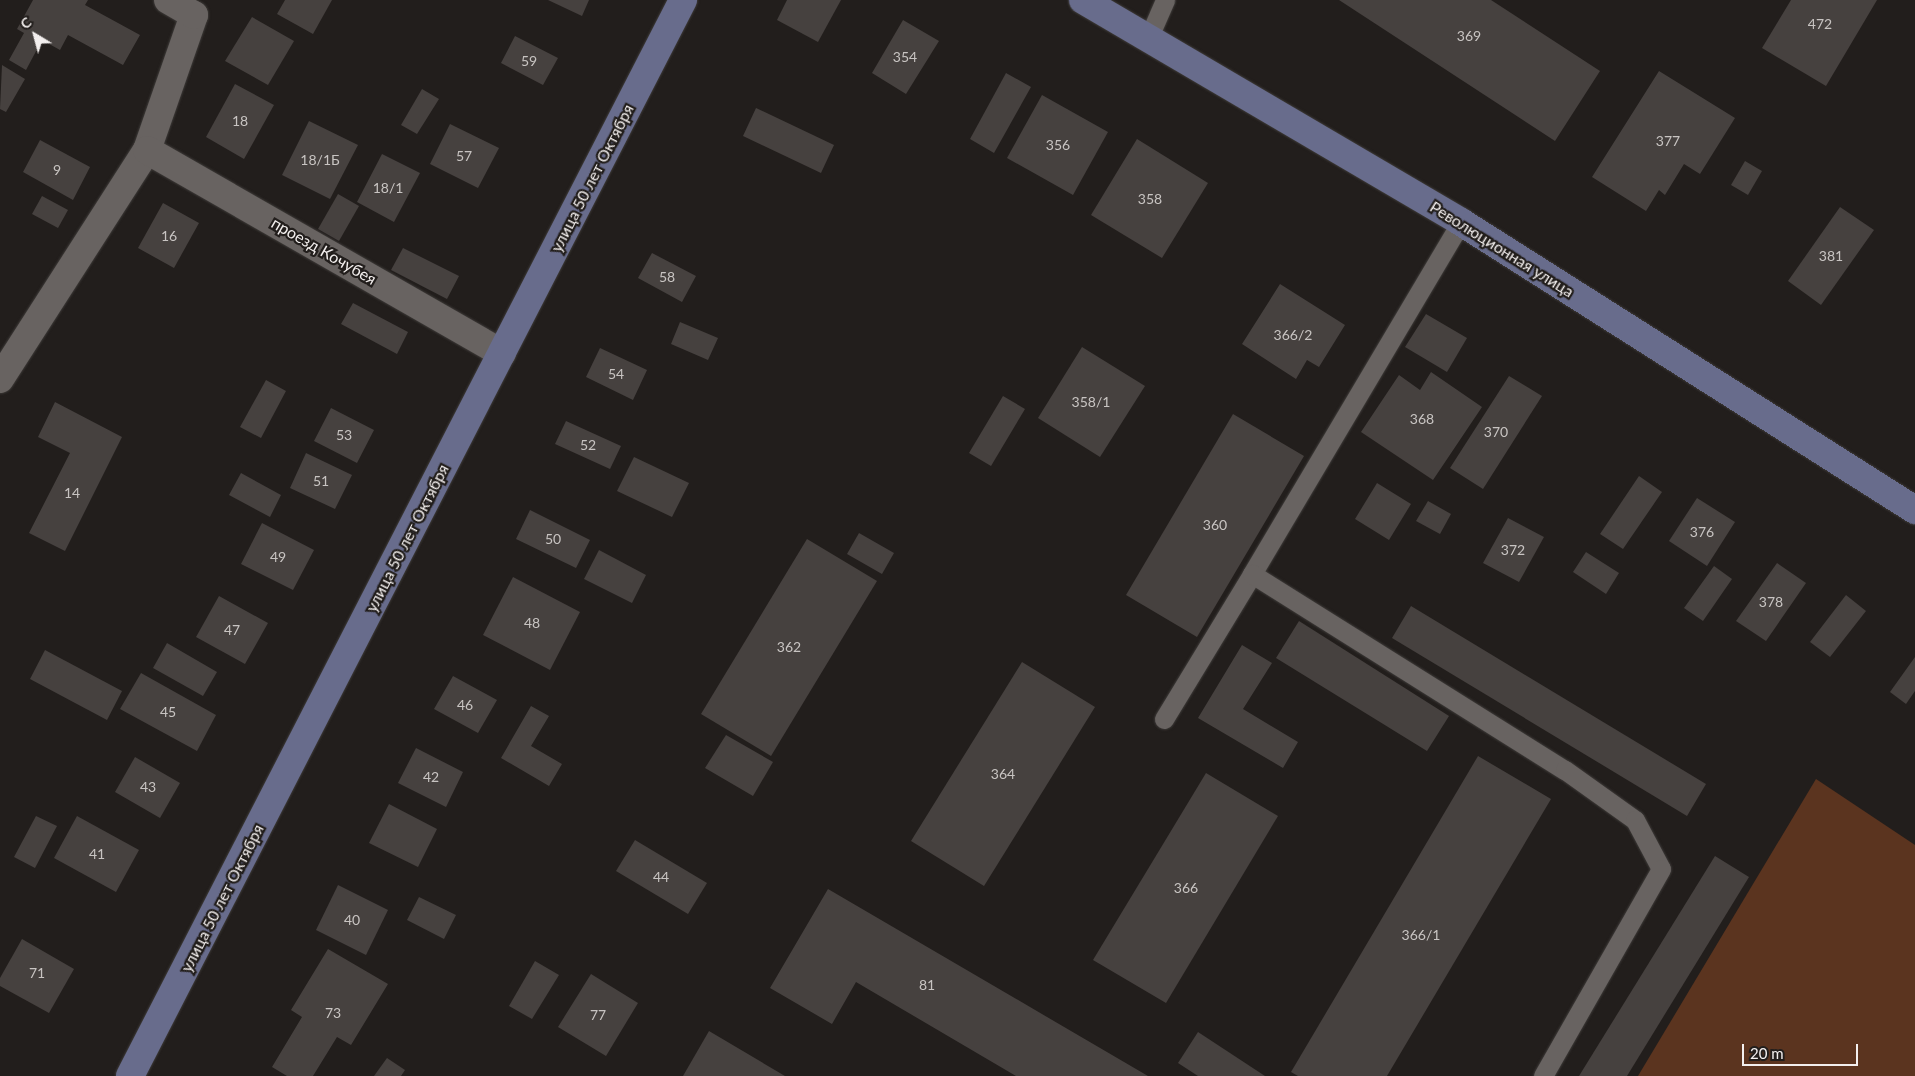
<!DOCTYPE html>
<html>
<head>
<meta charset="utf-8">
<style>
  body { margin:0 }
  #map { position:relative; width:1915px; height:1076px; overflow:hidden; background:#221e1c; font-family:Lato,sans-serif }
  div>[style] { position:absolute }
  .green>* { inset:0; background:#5b341f }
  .building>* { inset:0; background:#46413f }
  .roads { filter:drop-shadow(0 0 1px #3e3b39) drop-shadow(0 0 1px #3e3b39) }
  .lane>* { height:19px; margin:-9.5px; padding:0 9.5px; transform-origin:9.5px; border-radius:9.5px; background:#686361 }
  .street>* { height:28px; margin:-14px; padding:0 14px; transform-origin:14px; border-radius:14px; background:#686361 }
  .secondary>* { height:28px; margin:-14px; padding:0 14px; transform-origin:14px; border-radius:14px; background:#686c8c }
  span { translate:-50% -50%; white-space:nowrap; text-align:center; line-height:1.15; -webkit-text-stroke:4.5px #221e1c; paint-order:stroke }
  .number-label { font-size:14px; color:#c8c4c2 }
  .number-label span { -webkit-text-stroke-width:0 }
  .street-label { font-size:16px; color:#f3efee }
  .north { position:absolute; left:10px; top:10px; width:50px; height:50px; -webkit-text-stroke:4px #221e1c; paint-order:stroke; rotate:323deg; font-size:14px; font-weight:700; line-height:20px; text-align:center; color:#f3efee }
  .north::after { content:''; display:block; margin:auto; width:18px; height:22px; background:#f3efee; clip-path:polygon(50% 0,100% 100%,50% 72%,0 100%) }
  .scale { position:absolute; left:1742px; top:1044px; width:116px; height:22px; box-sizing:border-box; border:2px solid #f3efee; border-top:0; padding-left:6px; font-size:15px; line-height:18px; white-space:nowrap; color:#f3efee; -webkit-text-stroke:4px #221e1c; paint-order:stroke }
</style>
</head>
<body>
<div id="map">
  <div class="green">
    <i style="clip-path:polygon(1816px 779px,1915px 845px,1915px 1076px,1638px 1076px)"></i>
  </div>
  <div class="building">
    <i style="clip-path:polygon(33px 0,88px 0,85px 5px,140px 35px,123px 65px,68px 35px,60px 50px,42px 40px,26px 70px,9px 60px,24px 33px,17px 29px)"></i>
    <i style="clip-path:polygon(285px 0,332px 0,313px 34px,277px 14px)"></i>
    <i style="clip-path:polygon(548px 0,589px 0,582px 16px)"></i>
    <i style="clip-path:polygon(787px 0,841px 0,818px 42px,777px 20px)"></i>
    <i style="clip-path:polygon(1339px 0,1491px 0,1600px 71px,1555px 141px)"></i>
    <i style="clip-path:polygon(1791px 0,1877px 0,1826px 86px,1762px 48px)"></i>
    <i style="clip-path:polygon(252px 17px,294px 41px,268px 85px,225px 61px)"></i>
    <i style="clip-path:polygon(903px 20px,939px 41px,906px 94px,872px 73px)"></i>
    <i style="clip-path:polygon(515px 36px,558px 58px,543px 85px,501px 63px)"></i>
    <i style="clip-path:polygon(2px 65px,25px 79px,6px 112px,0 109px)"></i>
    <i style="clip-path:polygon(1659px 71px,1735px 118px,1700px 174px,1684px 164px,1665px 195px,1659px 190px,1646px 211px,1592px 177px)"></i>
    <i style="clip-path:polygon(1006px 73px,1031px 87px,994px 153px,970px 139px)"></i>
    <i style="clip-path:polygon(235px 84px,274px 105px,244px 159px,206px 137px)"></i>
    <i style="clip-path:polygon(422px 89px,439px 99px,417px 134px,401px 125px)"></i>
    <i style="clip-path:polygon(1042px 95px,1108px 132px,1073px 195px,1007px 158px)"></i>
    <i style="clip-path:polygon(756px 108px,834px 145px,821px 173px,743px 136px)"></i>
    <i style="clip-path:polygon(309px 121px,358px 145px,330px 199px,282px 175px)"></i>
    <i style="clip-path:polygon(450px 124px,499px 148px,478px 188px,430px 164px)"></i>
    <i style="clip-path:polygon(1137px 139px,1208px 183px,1162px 258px,1091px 215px)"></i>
    <i style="clip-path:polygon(40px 140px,90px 167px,73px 200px,23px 172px)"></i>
    <i style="clip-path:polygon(382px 154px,420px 173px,394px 222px,357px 202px)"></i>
    <i style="clip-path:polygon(1745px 161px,1762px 171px,1748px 195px,1731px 185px)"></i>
    <i style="clip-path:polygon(338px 194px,359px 206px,339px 241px,318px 229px)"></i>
    <i style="clip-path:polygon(42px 196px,68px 210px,58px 228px,32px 214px)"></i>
    <i style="clip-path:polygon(163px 203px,199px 223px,174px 268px,138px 248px)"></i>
    <i style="clip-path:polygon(1840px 207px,1874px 230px,1821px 305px,1788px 281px)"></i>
    <i style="clip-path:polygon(403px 248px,459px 276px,447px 299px,391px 270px)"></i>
    <i style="clip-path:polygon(652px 253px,696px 276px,682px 302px,638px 278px)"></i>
    <i style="clip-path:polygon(1280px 284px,1345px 325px,1319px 367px,1307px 360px,1296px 379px,1242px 344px)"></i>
    <i style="clip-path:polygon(353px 303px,408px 332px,397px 354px,341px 324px)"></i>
    <i style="clip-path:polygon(1426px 314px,1467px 338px,1447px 372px,1405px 347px)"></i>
    <i style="clip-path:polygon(680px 322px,718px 338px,708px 360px,671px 344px)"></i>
    <i style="clip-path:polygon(1082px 347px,1145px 386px,1100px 457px,1038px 418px)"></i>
    <i style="clip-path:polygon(600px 348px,647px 370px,633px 400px,586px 377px)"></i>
    <i style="clip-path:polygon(1431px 372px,1482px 407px,1433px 480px,1361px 432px,1399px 375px,1420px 390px)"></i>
    <i style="clip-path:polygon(1509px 376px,1542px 396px,1483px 489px,1450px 468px)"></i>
    <i style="clip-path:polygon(266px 380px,286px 391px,261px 438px,240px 427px)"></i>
    <i style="clip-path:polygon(1003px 396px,1025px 409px,991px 466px,969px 453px)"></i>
    <i style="clip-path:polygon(55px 402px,122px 437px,65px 551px,29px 533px,70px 453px,38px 437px)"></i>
    <i style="clip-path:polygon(331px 408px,374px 430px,357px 463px,314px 441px)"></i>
    <i style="clip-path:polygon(1233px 414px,1304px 456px,1197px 637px,1126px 595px)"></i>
    <i style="clip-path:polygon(566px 421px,621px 446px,610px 469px,555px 444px)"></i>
    <i style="clip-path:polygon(306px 453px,352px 475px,335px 509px,290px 488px)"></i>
    <i style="clip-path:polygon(634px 457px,689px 483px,672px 517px,617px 491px)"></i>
    <i style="clip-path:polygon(241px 473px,281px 495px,270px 517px,229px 495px)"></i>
    <i style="clip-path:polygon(1639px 476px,1662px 492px,1623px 549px,1600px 534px)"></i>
    <i style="clip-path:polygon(1377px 483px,1411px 504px,1389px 540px,1355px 519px)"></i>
    <i style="clip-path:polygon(1697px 498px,1735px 522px,1707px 566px,1669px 541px)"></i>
    <i style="clip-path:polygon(1428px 501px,1451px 514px,1440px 534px,1416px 521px)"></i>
    <i style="clip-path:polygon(530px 510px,590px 540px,576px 568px,516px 539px)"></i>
    <i style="clip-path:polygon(1508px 518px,1544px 537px,1519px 582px,1483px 563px)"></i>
    <i style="clip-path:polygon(262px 523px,314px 550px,293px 590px,241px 564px)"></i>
    <i style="clip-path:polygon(859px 533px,894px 553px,882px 574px,847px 554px)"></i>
    <i style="clip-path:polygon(807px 539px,877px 581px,771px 756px,701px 714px)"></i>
    <i style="clip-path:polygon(599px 550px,646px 575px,632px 603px,584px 579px)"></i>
    <i style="clip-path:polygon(1586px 552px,1619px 573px,1606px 594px,1573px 572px)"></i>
    <i style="clip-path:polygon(1777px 563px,1806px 583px,1766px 641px,1736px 621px)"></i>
    <i style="clip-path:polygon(1714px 566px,1732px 579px,1703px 621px,1684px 608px)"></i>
    <i style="clip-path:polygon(513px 577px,580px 612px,550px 670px,483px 635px)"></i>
    <i style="clip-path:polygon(1846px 595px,1866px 611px,1830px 657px,1810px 642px)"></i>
    <i style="clip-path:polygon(219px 596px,268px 623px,245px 664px,196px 637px)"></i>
    <i style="clip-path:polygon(1411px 606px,1706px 784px,1687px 816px,1392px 638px)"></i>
    <i style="clip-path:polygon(1299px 621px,1449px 716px,1427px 751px,1276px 658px)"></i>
    <i style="clip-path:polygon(167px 643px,217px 672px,203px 696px,153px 668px)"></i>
    <i style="clip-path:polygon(1242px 645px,1272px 663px,1243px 709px,1298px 742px,1283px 768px,1198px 718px)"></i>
    <i style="clip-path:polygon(45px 650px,122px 691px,107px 720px,30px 679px)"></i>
    <i style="clip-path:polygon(1915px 657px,1915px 691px,1906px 704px,1890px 692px)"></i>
    <i style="clip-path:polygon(1022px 662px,1095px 707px,984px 886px,911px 841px)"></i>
    <i style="clip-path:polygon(141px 673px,216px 715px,197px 751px,120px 709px)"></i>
    <i style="clip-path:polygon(453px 676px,497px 700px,478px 733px,434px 709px)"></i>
    <i style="clip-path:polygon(531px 706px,549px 716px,531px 746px,562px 764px,549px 786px,501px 758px)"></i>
    <i style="clip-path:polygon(726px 735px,773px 762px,753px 796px,705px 768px)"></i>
    <i style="clip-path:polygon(416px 748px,463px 772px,446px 807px,398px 783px)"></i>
    <i style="clip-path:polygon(1478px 756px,1551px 799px,1387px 1076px,1298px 1076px,1291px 1072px)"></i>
    <i style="clip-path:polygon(135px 757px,180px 783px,160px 818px,115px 792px)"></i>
    <i style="clip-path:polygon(1206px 773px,1278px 816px,1166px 1003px,1093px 960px)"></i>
    <i style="clip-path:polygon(389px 804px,437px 829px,418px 867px,369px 843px)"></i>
    <i style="clip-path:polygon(36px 816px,57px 826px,35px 868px,14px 857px)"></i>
    <i style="clip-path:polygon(77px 816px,139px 850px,116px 892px,54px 858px)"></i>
    <i style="clip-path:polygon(635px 840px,707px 883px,688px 914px,616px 871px)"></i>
    <i style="clip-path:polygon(1715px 856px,1749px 877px,1627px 1076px,1579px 1076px)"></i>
    <i style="clip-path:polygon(338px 885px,388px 910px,366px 955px,316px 930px)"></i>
    <i style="clip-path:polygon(828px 889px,1148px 1076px,1016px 1076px,856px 982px,832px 1024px,770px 988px)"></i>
    <i style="clip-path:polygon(419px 897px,456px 915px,444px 939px,407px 920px)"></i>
    <i style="clip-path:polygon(22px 939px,74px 969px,49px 1013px,0 986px,0 978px)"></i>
    <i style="clip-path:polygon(328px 949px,388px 984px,351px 1045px,337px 1037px,313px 1076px,287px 1076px,272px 1067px,302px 1017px,291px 1010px)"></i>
    <i style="clip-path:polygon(535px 961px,559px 975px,532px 1019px,509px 1006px)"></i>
    <i style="clip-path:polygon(591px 974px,638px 1003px,606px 1056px,558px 1027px)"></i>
    <i style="clip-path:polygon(709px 1031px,785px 1076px,683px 1076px)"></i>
    <i style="clip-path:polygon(1198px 1032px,1265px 1076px,1198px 1076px,1178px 1063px)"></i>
    <i style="clip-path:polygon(387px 1058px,405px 1070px,401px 1076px,374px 1076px)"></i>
  </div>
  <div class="roads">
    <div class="lane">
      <i style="left:1148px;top:39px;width:43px;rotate:-66.4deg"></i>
      <i style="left:1252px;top:574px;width:409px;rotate:-59.3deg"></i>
      <i style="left:1164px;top:719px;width:170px;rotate:-58.7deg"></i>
      <i style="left:1252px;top:574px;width:369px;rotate:32.1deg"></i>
      <i style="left:1565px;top:770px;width:86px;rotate:35.5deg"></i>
      <i style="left:1635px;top:820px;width:55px;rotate:62deg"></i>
      <i style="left:1661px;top:869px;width:238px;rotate:119.7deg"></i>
    </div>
    <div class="street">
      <i style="left:147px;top:150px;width:143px;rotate:-70.8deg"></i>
      <i style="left:194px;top:15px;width:30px;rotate:-150deg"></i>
      <i style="left:0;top:379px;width:272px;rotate:-57.3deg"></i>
      <i style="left:147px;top:150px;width:409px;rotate:29.8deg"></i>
    </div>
    <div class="secondary">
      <i style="left:1083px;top:0;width:438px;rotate:30.4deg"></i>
      <i style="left:1461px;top:222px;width:538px;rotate:32.39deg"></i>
      <i style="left:130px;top:1076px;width:1210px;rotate:-62.8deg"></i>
    </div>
  </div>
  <div class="number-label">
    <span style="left:1820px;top:24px">472</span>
    <span style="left:1469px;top:36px">369</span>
    <span style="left:905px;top:57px">354</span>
    <span style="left:529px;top:61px">59</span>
    <span style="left:240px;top:121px">18</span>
    <span style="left:1668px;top:141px">377</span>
    <span style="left:1058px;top:145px">356</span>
    <span style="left:464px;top:156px">57</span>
    <span style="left:320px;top:160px">18/1Б</span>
    <span style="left:57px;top:170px">9</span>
    <span style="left:388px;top:188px">18/1</span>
    <span style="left:1150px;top:199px">358</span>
    <span style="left:169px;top:236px">16</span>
    <span style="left:1831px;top:256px">381</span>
    <span style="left:667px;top:277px">58</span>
    <span style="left:1293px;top:335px">366/2</span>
    <span style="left:616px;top:374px">54</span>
    <span style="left:1091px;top:402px">358/1</span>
    <span style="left:1422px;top:419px">368</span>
    <span style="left:1496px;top:432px">370</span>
    <span style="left:344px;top:435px">53</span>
    <span style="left:588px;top:445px">52</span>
    <span style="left:321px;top:481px">51</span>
    <span style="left:72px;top:493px">14</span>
    <span style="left:1215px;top:525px">360</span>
    <span style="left:1702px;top:532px">376</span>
    <span style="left:553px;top:539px">50</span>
    <span style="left:1513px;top:550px">372</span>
    <span style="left:278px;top:557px">49</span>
    <span style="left:1771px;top:602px">378</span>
    <span style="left:532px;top:623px">48</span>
    <span style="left:232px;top:630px">47</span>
    <span style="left:789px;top:647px">362</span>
    <span style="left:465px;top:705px">46</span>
    <span style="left:168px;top:712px">45</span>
    <span style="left:1003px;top:774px">364</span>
    <span style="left:431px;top:777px">42</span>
    <span style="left:148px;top:787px">43</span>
    <span style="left:97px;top:854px">41</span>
    <span style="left:661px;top:877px">44</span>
    <span style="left:1186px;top:888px">366</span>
    <span style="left:352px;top:920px">40</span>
    <span style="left:1421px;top:935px">366/1</span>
    <span style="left:37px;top:973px">71</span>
    <span style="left:927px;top:985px">81</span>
    <span style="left:333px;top:1013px">73</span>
    <span style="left:598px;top:1015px">77</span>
  </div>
  <div class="street-label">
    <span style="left:592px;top:178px;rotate:-63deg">улица 50 лет Октября</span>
    <span style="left:1502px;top:249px;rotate:32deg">Революционная улица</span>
    <span style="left:324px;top:251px;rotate:30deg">проезд Кочубея</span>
    <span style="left:407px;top:538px;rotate:-63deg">улица 50 лет Октября</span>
    <span style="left:222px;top:898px;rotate:-63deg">улица 50 лет Октября</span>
  </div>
  <div class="north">С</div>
  <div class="scale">20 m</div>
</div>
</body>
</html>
